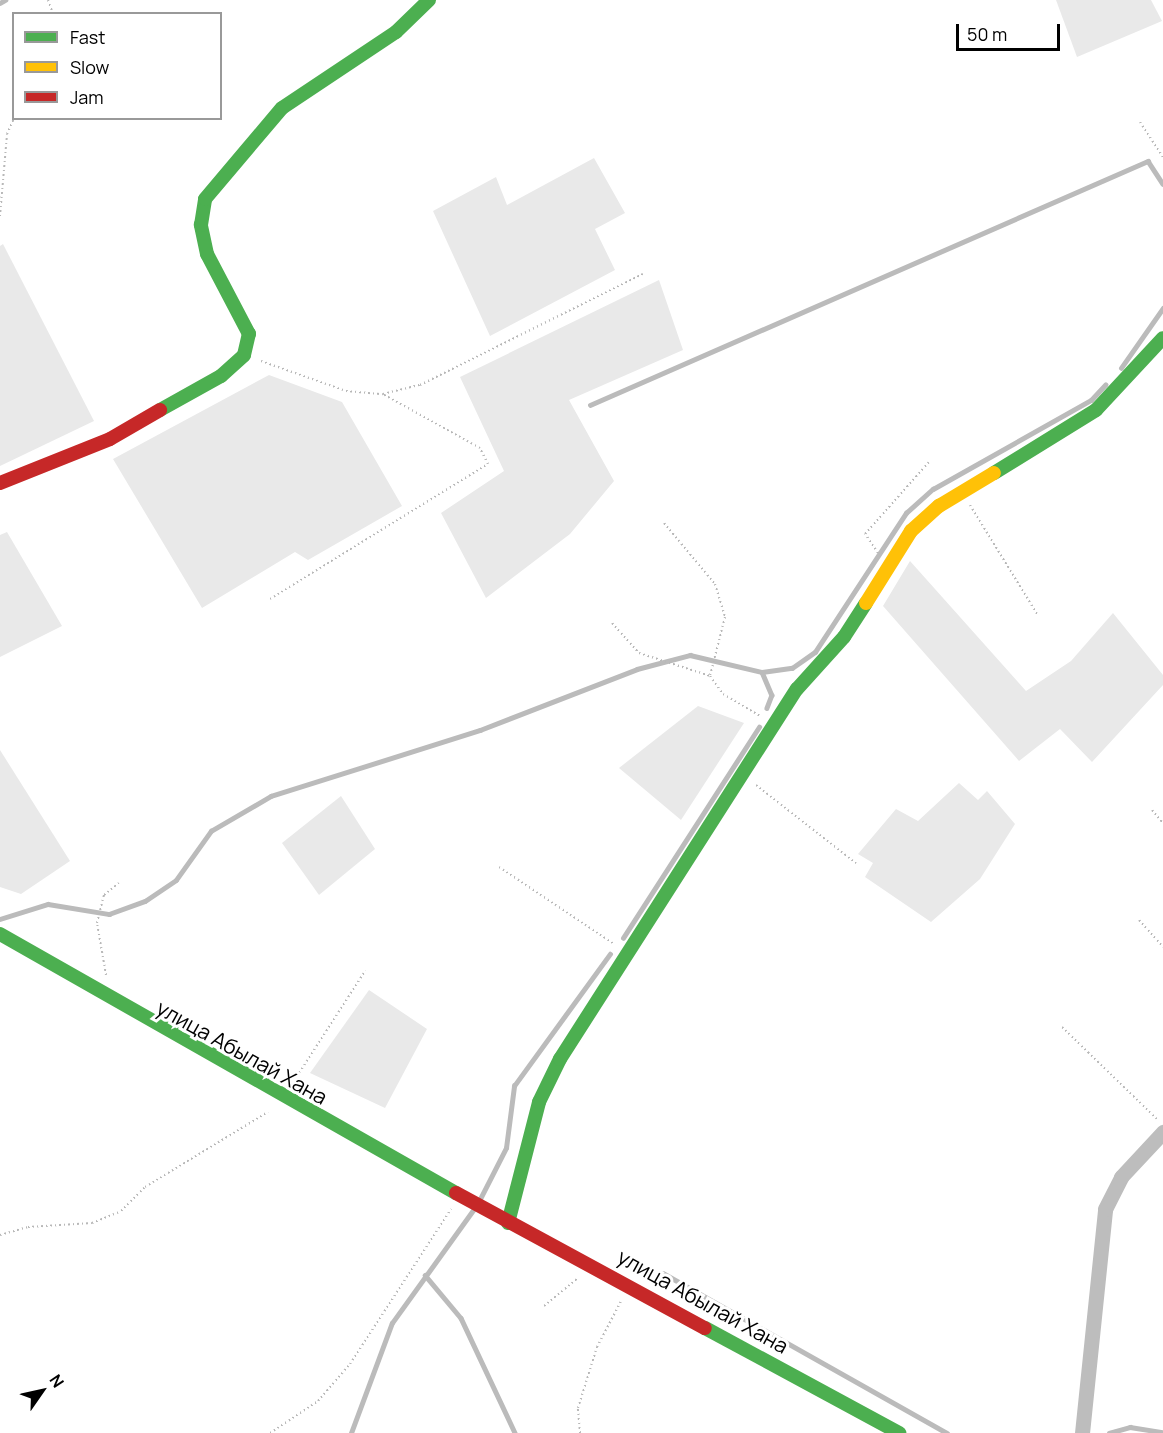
<!DOCTYPE html>
<html>
<head>
<meta charset="utf-8">
<style>
  body { margin:0 }
  #map { position:relative; width:1163px; height:1433px; overflow:hidden; background:#fff; font-family:Manrope,sans-serif }
  div>[style] { position:absolute }
  .green>* { inset:0; background:#e9e9e9 }
  .stream>* { height:4.5px; margin:-2.25px; padding:0 2.25px; transform-origin:2.25px; border-radius:2.25px; background:#bbb }
  .path>* { height:2px; margin-top:-1px; transform-origin:0; background:repeating-linear-gradient(90deg,#b8b8b8 0 1.5px,transparent 0 4.5px) }
  .street>* { height:15px; margin:-7.5px; padding:0 7.5px; transform-origin:7.5px; border-radius:7.5px; background:#bdbdbd }
  .fast>* { height:14px; margin:-7px; padding:0 7px; transform-origin:7px; border-radius:7px; background:#4caf50 }
  .slow>* { height:14px; margin:-7px; padding:0 7px; transform-origin:7px; border-radius:7px; background:#ffc107 }
  .jam>* { height:14px; margin:-7px; padding:0 7px; transform-origin:7px; border-radius:7px; background:#c62828 }
  span { translate:-50% -50%; white-space:nowrap; text-align:center; line-height:1.15; -webkit-text-stroke:6px #fff; paint-order:stroke }
  .street-label { font-size:21px; color:#000 }
  .legend { position:absolute; left:12px; top:12px; width:210px; height:108px; box-sizing:border-box; background:#fff; border:2px solid #999; margin:0; padding:8px 10px; list-style:none; font-size:18px; color:#000 }
  .legend li { display:flex; align-items:center; gap:12px; height:30px }
  .legend b { width:30px; border:2px solid #999 }
  .north { position:absolute; left:12px; top:1361px; width:60px; height:60px; -webkit-text-stroke:4px #fff; paint-order:stroke; rotate:56deg; font-size:16px; font-weight:700; line-height:24px; text-align:center; color:#000 }
  .north::after { content:''; display:block; margin:auto; width:21px; height:27px; background:#000; clip-path:polygon(50% 0,100% 100%,50% 72%,0 100%) }
  .scale { position:absolute; left:956px; top:24px; width:104px; height:27px; box-sizing:border-box; border:3px solid #000; border-top:0; padding-left:8px; font-size:18px; line-height:21px; white-space:nowrap; color:#000; -webkit-text-stroke:4px #fff; paint-order:stroke }
</style>
</head>
<body>
<div id="map">
  <div class="green">
    <i style="clip-path:polygon(1056px 0,1151px 0,1162px 21px,1077px 57px)"></i>
    <i style="clip-path:polygon(594px 158px,625px 213px,595px 229px,615px 270px,490px 336px,433px 211px,496px 177px,507px 205px)"></i>
    <i style="clip-path:polygon(3px 244px,94px 421px,0 466px,0 246px)"></i>
    <i style="clip-path:polygon(659px 280px,683px 350px,569px 400px,614px 481px,570px 534px,486px 598px,441px 513px,504px 471px,460px 377px)"></i>
    <i style="clip-path:polygon(269px 375px,342px 402px,402px 506px,308px 560px,295px 552px,202px 608px,113px 459px)"></i>
    <i style="clip-path:polygon(7px 532px,62px 626px,0 657px,0 535px)"></i>
    <i style="clip-path:polygon(910px 561px,1026px 691px,1071px 661px,1113px 613px,1163px 675px,1163px 685px,1092px 762px,1060px 729px,1019px 761px,883px 606px)"></i>
    <i style="clip-path:polygon(698px 706px,744px 723px,681px 820px,619px 768px)"></i>
    <i style="clip-path:polygon(0 750px,70px 861px,21px 894px,0 887px)"></i>
    <i style="clip-path:polygon(959px 783px,978px 800px,987px 791px,1015px 824px,980px 879px,931px 922px,865px 877px,873px 863px,858px 854px,896px 809px,918px 821px)"></i>
    <i style="clip-path:polygon(341px 796px,375px 849px,319px 895px,282px 843px)"></i>
    <i style="clip-path:polygon(369px 990px,427px 1029px,385px 1108px,310px 1073px)"></i>
  </div>
  <div class="stream">
    <i style="left:0;top:3px;width:6px;rotate:-31deg"></i>
    <i style="left:1121px;top:368px;width:73px;rotate:-55deg"></i>
    <i style="left:590px;top:405px;width:609px;rotate:-23.62deg"></i>
    <i style="left:1148px;top:161px;width:27px;rotate:57deg"></i>
    <i style="left:762px;top:672px;width:25px;rotate:67deg"></i>
    <i style="left:772px;top:695px;width:14px;rotate:111deg"></i>
    <i style="left:0;top:919px;width:50px;rotate:-17.4deg"></i>
    <i style="left:48px;top:904px;width:62px;rotate:9.3deg"></i>
    <i style="left:109px;top:914px;width:38px;rotate:-20deg"></i>
    <i style="left:145px;top:901px;width:37px;rotate:-34deg"></i>
    <i style="left:176px;top:880px;width:60px;rotate:-54.5deg"></i>
    <i style="left:211px;top:831px;width:69px;rotate:-30.3deg"></i>
    <i style="left:271px;top:796px;width:219px;rotate:-17.5deg"></i>
    <i style="left:480px;top:730px;width:168px;rotate:-21.2deg"></i>
    <i style="left:637px;top:669px;width:55px;rotate:-14.8deg"></i>
    <i style="left:690px;top:655px;width:74px;rotate:13.3deg"></i>
    <i style="left:762px;top:672px;width:30px;rotate:-8deg"></i>
    <i style="left:792px;top:668px;width:28px;rotate:-35deg"></i>
    <i style="left:815px;top:652px;width:166px;rotate:-56.8deg"></i>
    <i style="left:906px;top:513px;width:36px;rotate:-42deg"></i>
    <i style="left:933px;top:489px;width:181px;rotate:-29.4deg"></i>
    <i style="left:1091px;top:400px;width:21px;rotate:-47deg"></i>
    <i style="left:623px;top:938px;width:251px;rotate:-57.2deg"></i>
    <i style="left:480px;top:1199px;width:57px;rotate:-63deg"></i>
    <i style="left:506px;top:1148px;width:63px;rotate:-82.6deg"></i>
    <i style="left:514px;top:1086px;width:163px;rotate:-54deg"></i>
    <i style="left:663px;top:1273px;width:326px;rotate:29.4deg"></i>
    <i style="left:425px;top:1275px;width:56px;rotate:50.1deg"></i>
    <i style="left:461px;top:1318px;width:127px;rotate:64.8deg"></i>
    <i style="left:351px;top:1433px;width:117px;rotate:-69.6deg"></i>
    <i style="left:392px;top:1323px;width:140px;rotate:-54.3deg"></i>
    <i style="left:1109px;top:1433px;width:22px;rotate:-16deg"></i>
    <i style="left:1130px;top:1427px;width:33px;rotate:9deg"></i>
  </div>
  <div class="path">
    <i style="left:48px;top:0;width:15px;rotate:70deg"></i>
    <i style="left:1140px;top:122px;width:42px;rotate:56.7deg"></i>
    <i style="left:0;top:216px;width:82px;rotate:-85.1deg"></i>
    <i style="left:7px;top:134px;width:17px;rotate:-66deg"></i>
    <i style="left:261px;top:361px;width:90px;rotate:19.4deg"></i>
    <i style="left:346px;top:391px;width:37px;rotate:5deg"></i>
    <i style="left:383px;top:394px;width:38px;rotate:-14deg"></i>
    <i style="left:420px;top:385px;width:249px;rotate:-26.5deg"></i>
    <i style="left:970px;top:505px;width:128px;rotate:58.4deg"></i>
    <i style="left:664px;top:523px;width:80px;rotate:50.1deg"></i>
    <i style="left:715px;top:584px;width:34px;rotate:73deg"></i>
    <i style="left:725px;top:617px;width:61px;rotate:104.3deg"></i>
    <i style="left:710px;top:676px;width:22px;rotate:54deg"></i>
    <i style="left:723px;top:694px;width:43px;rotate:30.7deg"></i>
    <i style="left:878px;top:553px;width:23px;rotate:-124deg"></i>
    <i style="left:865px;top:534px;width:96px;rotate:-48.4deg"></i>
    <i style="left:270px;top:599px;width:256px;rotate:-31.8deg"></i>
    <i style="left:488px;top:464px;width:18px;rotate:-117deg"></i>
    <i style="left:480px;top:448px;width:111px;rotate:-150.9deg"></i>
    <i style="left:612px;top:623px;width:40px;rotate:48deg"></i>
    <i style="left:639px;top:653px;width:75px;rotate:17.9deg"></i>
    <i style="left:756px;top:785px;width:127px;rotate:38deg"></i>
    <i style="left:1152px;top:810px;width:17px;rotate:50deg"></i>
    <i style="left:499px;top:867px;width:138px;rotate:33.8deg"></i>
    <i style="left:1139px;top:920px;width:36px;rotate:48deg"></i>
    <i style="left:106px;top:975px;width:53px;rotate:-99.8deg"></i>
    <i style="left:97px;top:923px;width:29px;rotate:-76deg"></i>
    <i style="left:104px;top:895px;width:19px;rotate:-39deg"></i>
    <i style="left:1062px;top:1027px;width:132px;rotate:44.1deg"></i>
    <i style="left:292px;top:1084px;width:135px;rotate:-57.1deg"></i>
    <i style="left:0;top:1235px;width:29px;rotate:-16deg"></i>
    <i style="left:28px;top:1227px;width:64px;rotate:-3.6deg"></i>
    <i style="left:92px;top:1223px;width:31px;rotate:-22deg"></i>
    <i style="left:121px;top:1211px;width:34px;rotate:-45deg"></i>
    <i style="left:145px;top:1187px;width:144px;rotate:-31.4deg"></i>
    <i style="left:544px;top:1306px;width:44px;rotate:-39.5deg"></i>
    <i style="left:270px;top:1433px;width:58px;rotate:-33.7deg"></i>
    <i style="left:318px;top:1401px;width:49px;rotate:-49.1deg"></i>
    <i style="left:350px;top:1364px;width:185px;rotate:-56.9deg"></i>
    <i style="left:580px;top:1433px;width:25px;rotate:-95deg"></i>
    <i style="left:578px;top:1408px;width:64px;rotate:-72.7deg"></i>
    <i style="left:597px;top:1347px;width:52px;rotate:-62.4deg"></i>
  </div>
  <div class="street">
    <i style="left:1082px;top:1433px;width:225px;rotate:-84.1deg"></i>
    <i style="left:1105px;top:1209px;width:36px;rotate:-63deg"></i>
    <i style="left:1121px;top:1177px;width:62px;rotate:-47deg"></i>
  </div>
  <div class="fast">
    <i style="left:160px;top:410px;width:70px;rotate:-29.1deg"></i>
    <i style="left:221px;top:376px;width:31px;rotate:-42deg"></i>
    <i style="left:244px;top:355px;width:22px;rotate:-77deg"></i>
    <i style="left:249px;top:334px;width:90px;rotate:-117.7deg"></i>
    <i style="left:207px;top:254px;width:30px;rotate:-102deg"></i>
    <i style="left:201px;top:225px;width:26px;rotate:-81deg"></i>
    <i style="left:205px;top:199px;width:119px;rotate:-49.8deg"></i>
    <i style="left:282px;top:108px;width:137px;rotate:-33.7deg"></i>
    <i style="left:396px;top:32px;width:46px;rotate:-44.1deg"></i>
    <i style="left:994px;top:473px;width:120px;rotate:-31.7deg"></i>
    <i style="left:1096px;top:410px;width:98px;rotate:-47.1deg"></i>
    <i style="left:0;top:934px;width:524px;rotate:29.6deg"></i>
    <i style="left:508px;top:1223px;width:125px;rotate:-75.6deg"></i>
    <i style="left:539px;top:1102px;width:48px;rotate:-64deg"></i>
    <i style="left:560px;top:1059px;width:439px;rotate:-57.4deg"></i>
    <i style="left:797px;top:689px;width:70px;rotate:-47.9deg"></i>
    <i style="left:844px;top:637px;width:40px;rotate:-57.1deg"></i>
    <i style="left:705px;top:1328px;width:221px;rotate:28.4deg"></i>
  </div>
  <div class="slow">
    <i style="left:866px;top:603px;width:85px;rotate:-58deg"></i>
    <i style="left:911px;top:531px;width:38px;rotate:-42deg"></i>
    <i style="left:939px;top:506px;width:64px;rotate:-31deg"></i>
  </div>
  <div class="jam">
    <i style="left:0;top:483px;width:118px;rotate:-21.8deg"></i>
    <i style="left:110px;top:439px;width:58px;rotate:-30.1deg"></i>
    <i style="left:456px;top:1193px;width:283px;rotate:28.5deg"></i>
  </div>
  <div class="street-label">
    <span style="left:242px;top:1052px;rotate:29deg">улица Абылай Хана</span>
    <span style="left:703px;top:1301px;rotate:29deg">улица Абылай Хана</span>
  </div>
  <ul class="legend">
  <li><b style="height:8px;background:#4caf50"></b>Fast</li>
  <li><b style="height:8px;background:#ffc107"></b>Slow</li>
  <li><b style="height:8px;background:#c62828"></b>Jam</li>
  </ul>
  <div class="north">N</div>
  <div class="scale">50 m</div>
</div>
</body>
</html>
